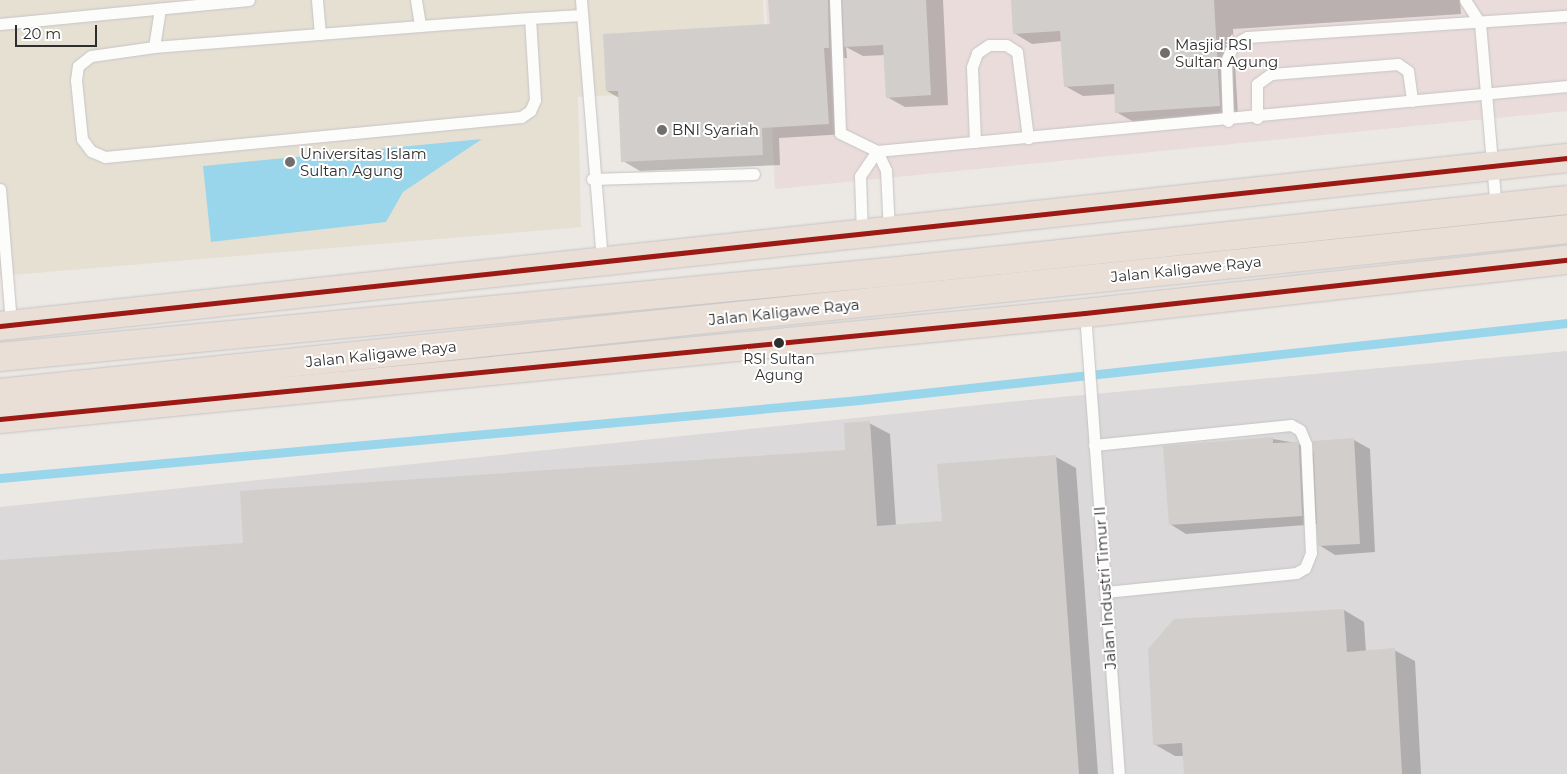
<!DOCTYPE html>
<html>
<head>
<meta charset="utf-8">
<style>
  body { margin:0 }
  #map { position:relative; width:1567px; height:774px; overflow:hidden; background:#ece8e4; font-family:Montserrat,sans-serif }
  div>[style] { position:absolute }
  .industrial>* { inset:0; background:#dcd9db }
  .education>* { inset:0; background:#e6e0d3 }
  .medical>* { inset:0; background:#e9dcdb }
  .water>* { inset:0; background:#99d6ec }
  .shadow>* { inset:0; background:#0003 }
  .stream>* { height:9px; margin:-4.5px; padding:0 4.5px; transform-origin:4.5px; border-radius:4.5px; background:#99d6ec }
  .building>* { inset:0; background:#d1cecb }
  .roads { filter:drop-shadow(0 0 1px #c5c4c5) drop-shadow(0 0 1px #c5c4c5) }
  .lane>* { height:11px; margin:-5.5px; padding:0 5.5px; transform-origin:5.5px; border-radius:5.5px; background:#fcfcfb }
  .highway>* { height:28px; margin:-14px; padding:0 14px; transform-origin:14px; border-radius:14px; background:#eadfd6 }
  .bus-1>* { height:5px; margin:-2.5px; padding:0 2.5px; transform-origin:2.5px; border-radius:2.5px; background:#9c1a13 }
  .dots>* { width:14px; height:14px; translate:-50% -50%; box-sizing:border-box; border:2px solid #fff; border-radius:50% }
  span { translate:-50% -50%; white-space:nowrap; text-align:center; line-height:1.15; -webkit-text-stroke:4px #fff; paint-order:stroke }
  .bus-label { font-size:14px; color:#2e2e2e }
  .poi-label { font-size:15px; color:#2e2e2e }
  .left { translate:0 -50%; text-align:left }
  .street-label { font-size:15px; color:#2e2e2e }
  .scale { position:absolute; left:15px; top:25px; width:82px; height:22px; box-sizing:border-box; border:2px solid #2e2e2e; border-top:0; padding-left:6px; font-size:15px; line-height:18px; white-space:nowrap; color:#2e2e2e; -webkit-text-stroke:4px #fff; paint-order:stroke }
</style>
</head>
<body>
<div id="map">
  <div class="industrial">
    <i style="clip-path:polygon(1567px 351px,1567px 774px,0 774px,0 507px,1028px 400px)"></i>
  </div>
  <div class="education">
    <i style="clip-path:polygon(0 0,763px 0,767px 87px,578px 97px,581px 227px,0 276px)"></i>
  </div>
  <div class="medical">
    <i style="clip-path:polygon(766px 0,1567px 0,1567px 111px,775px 189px)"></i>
  </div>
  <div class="water">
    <i style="clip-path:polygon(482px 139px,403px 192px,386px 222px,211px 242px,203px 166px)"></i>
  </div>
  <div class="shadow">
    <i style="clip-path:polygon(770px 0,943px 0,948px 105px,905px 107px,887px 97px,885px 55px,863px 56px,846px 47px,847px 58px,841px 58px,846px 134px,779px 138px,780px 165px,640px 171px,623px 161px,619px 98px,607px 91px,771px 25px)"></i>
    <i style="clip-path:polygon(1012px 0,1460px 0,1461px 14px,1233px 29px,1238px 116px,1134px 122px,1116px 112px,1116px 94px,1083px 96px,1065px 86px,1062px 41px,1032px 44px,1014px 33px)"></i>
    <i style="clip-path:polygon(869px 423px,890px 434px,896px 526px,943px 522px,1056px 457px,1076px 468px,1098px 774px,0 774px,0 561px,245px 545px,847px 451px)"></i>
    <i style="clip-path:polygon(1273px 439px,1296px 443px,1315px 453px,1354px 440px,1370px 449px,1375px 552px,1335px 555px,1319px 545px,1318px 524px,1186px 534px,1170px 524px)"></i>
    <i style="clip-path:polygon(1344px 610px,1364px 622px,1366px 652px,1394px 650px,1415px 661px,1421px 774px,1185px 774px,1184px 756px,1175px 756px,1154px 744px)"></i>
  </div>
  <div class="stream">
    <i style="left:0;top:478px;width:863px;rotate:-5.19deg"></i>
    <i style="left:859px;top:400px;width:712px;rotate:-6.21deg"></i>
  </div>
  <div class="building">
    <i style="clip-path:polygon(768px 0,828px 0,829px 48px,824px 48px,829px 124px,762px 128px,763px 155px,621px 162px,618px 91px,606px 91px,603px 34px,770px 24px)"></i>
    <i style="clip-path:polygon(842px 0,926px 0,931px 95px,886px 98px,883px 45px,844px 47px)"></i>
    <i style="clip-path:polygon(1011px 0,1214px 0,1220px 106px,1115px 113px,1114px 84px,1064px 87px,1060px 31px,1013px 34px)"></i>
    <i style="clip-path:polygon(870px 421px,877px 526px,942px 521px,937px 464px,1056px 455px,1079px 774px,0 774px,0 560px,243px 543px,240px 491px,845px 450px,844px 423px)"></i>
    <i style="clip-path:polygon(1273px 437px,1273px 443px,1297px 442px,1299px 446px,1302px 516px,1169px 525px,1163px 446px)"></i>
    <i style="clip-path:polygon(1354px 438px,1360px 544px,1318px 546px,1313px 441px)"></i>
    <i style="clip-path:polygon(1344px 609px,1347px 652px,1395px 648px,1402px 774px,1184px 774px,1182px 743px,1153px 745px,1148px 649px,1174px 619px)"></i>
  </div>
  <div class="roads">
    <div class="lane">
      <i style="left:317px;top:0;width:34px;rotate:85deg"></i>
      <i style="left:416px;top:0;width:26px;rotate:81deg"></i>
      <i style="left:581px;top:0;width:263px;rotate:85.4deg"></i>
      <i style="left:835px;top:0;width:133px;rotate:87.8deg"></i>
      <i style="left:840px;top:133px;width:41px;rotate:25.9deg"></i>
      <i style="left:877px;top:151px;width:693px;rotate:-5.38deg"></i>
      <i style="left:1465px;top:0;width:27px;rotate:57deg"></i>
      <i style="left:1480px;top:23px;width:186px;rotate:85.1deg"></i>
      <i style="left:530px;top:18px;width:82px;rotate:86.5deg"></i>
      <i style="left:535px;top:100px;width:12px;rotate:114deg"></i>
      <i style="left:530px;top:111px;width:11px;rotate:146deg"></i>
      <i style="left:521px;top:117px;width:418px;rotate:174.5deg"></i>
      <i style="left:105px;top:157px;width:15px;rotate:-157deg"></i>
      <i style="left:91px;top:151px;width:15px;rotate:-127deg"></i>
      <i style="left:82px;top:139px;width:59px;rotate:-95.8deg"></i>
      <i style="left:76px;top:80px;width:14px;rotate:-82deg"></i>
      <i style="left:78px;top:66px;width:16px;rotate:-38deg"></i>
      <i style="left:91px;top:56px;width:64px;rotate:-8.1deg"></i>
      <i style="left:154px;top:47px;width:267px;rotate:-4.5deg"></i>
      <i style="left:420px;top:26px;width:110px;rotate:-4.2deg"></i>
      <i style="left:530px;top:18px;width:52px;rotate:-3.3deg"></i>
      <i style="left:0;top:24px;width:250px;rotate:-5.5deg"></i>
      <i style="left:154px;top:47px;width:39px;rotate:-81deg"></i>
      <i style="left:1257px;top:118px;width:34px;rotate:-90deg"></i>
      <i style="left:1257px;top:84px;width:17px;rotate:-36deg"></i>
      <i style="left:1271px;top:74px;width:127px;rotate:-4.5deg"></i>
      <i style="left:1398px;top:64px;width:12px;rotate:35deg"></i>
      <i style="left:1408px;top:71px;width:30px;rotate:82deg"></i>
      <i style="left:1228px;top:121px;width:60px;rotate:-91.9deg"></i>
      <i style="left:1226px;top:61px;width:17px;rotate:-66deg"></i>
      <i style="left:1233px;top:45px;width:16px;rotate:-30deg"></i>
      <i style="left:1247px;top:37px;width:321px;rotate:-3.8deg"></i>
      <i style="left:975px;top:142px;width:75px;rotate:-92.3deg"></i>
      <i style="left:972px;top:67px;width:15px;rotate:-70deg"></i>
      <i style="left:977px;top:53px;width:14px;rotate:-34deg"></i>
      <i style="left:989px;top:45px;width:17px"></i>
      <i style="left:1006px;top:45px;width:13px;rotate:32deg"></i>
      <i style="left:1017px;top:52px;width:87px;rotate:82.7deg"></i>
      <i style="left:877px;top:151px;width:21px;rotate:65deg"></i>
      <i style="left:886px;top:170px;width:61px;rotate:87.2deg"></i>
      <i style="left:592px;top:179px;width:162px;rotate:-1.8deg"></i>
      <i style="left:0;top:189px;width:135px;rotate:85.3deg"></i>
      <i style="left:862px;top:234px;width:58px;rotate:-92deg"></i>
      <i style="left:860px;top:176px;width:30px;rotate:-56deg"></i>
      <i style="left:1085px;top:313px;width:462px;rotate:85.8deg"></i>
      <i style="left:1094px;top:445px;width:198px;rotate:-5.8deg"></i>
      <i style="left:1291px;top:425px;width:10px;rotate:29deg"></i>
      <i style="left:1300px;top:430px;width:15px;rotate:67deg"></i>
      <i style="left:1306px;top:444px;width:109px;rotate:87.4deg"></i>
      <i style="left:1311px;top:553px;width:16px;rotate:112deg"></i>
      <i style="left:1305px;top:568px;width:10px;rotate:151deg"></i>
      <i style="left:1296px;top:573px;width:191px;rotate:174.3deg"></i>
    </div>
    <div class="highway">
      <i style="left:0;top:326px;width:1576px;rotate:-6.12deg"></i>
      <i style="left:0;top:357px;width:893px;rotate:-5.46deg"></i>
      <i style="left:889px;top:272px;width:682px;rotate:-6.06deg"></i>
      <i style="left:0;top:393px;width:1576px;rotate:-5.97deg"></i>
      <i style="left:0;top:419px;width:1090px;rotate:-5.58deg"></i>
      <i style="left:1085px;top:313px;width:485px;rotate:-6.3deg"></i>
    </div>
  </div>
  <div class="bus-1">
    <i style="left:0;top:326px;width:1576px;rotate:-6.12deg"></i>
    <i style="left:0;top:419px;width:1090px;rotate:-5.58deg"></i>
    <i style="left:1085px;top:313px;width:485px;rotate:-6.3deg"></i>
  </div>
  <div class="dots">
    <i style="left:1165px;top:53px;background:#706f6e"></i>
    <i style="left:662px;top:130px;background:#706f6e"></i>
    <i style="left:290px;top:162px;background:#706f6e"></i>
    <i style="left:779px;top:343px;background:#2e2e2e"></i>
  </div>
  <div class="bus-label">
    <span style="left:779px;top:367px">RSI Sultan<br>Agung</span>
  </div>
  <div class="poi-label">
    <span class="left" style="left:1175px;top:53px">Masjid RSI<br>Sultan Agung</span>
    <span class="left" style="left:672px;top:130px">BNI Syariah</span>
    <span class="left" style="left:300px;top:162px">Universitas Islam<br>Sultan Agung</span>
  </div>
  <div class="street-label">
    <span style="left:1186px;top:269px;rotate:-6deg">Jalan Kaligawe Raya</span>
    <span style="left:784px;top:312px;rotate:-6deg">Jalan Kaligawe Raya</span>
    <span style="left:381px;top:354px;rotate:-6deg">Jalan Kaligawe Raya</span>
    <span style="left:1105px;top:588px;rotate:-94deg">Jalan Industri Timur II</span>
  </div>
  <div class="scale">20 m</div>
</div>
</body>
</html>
